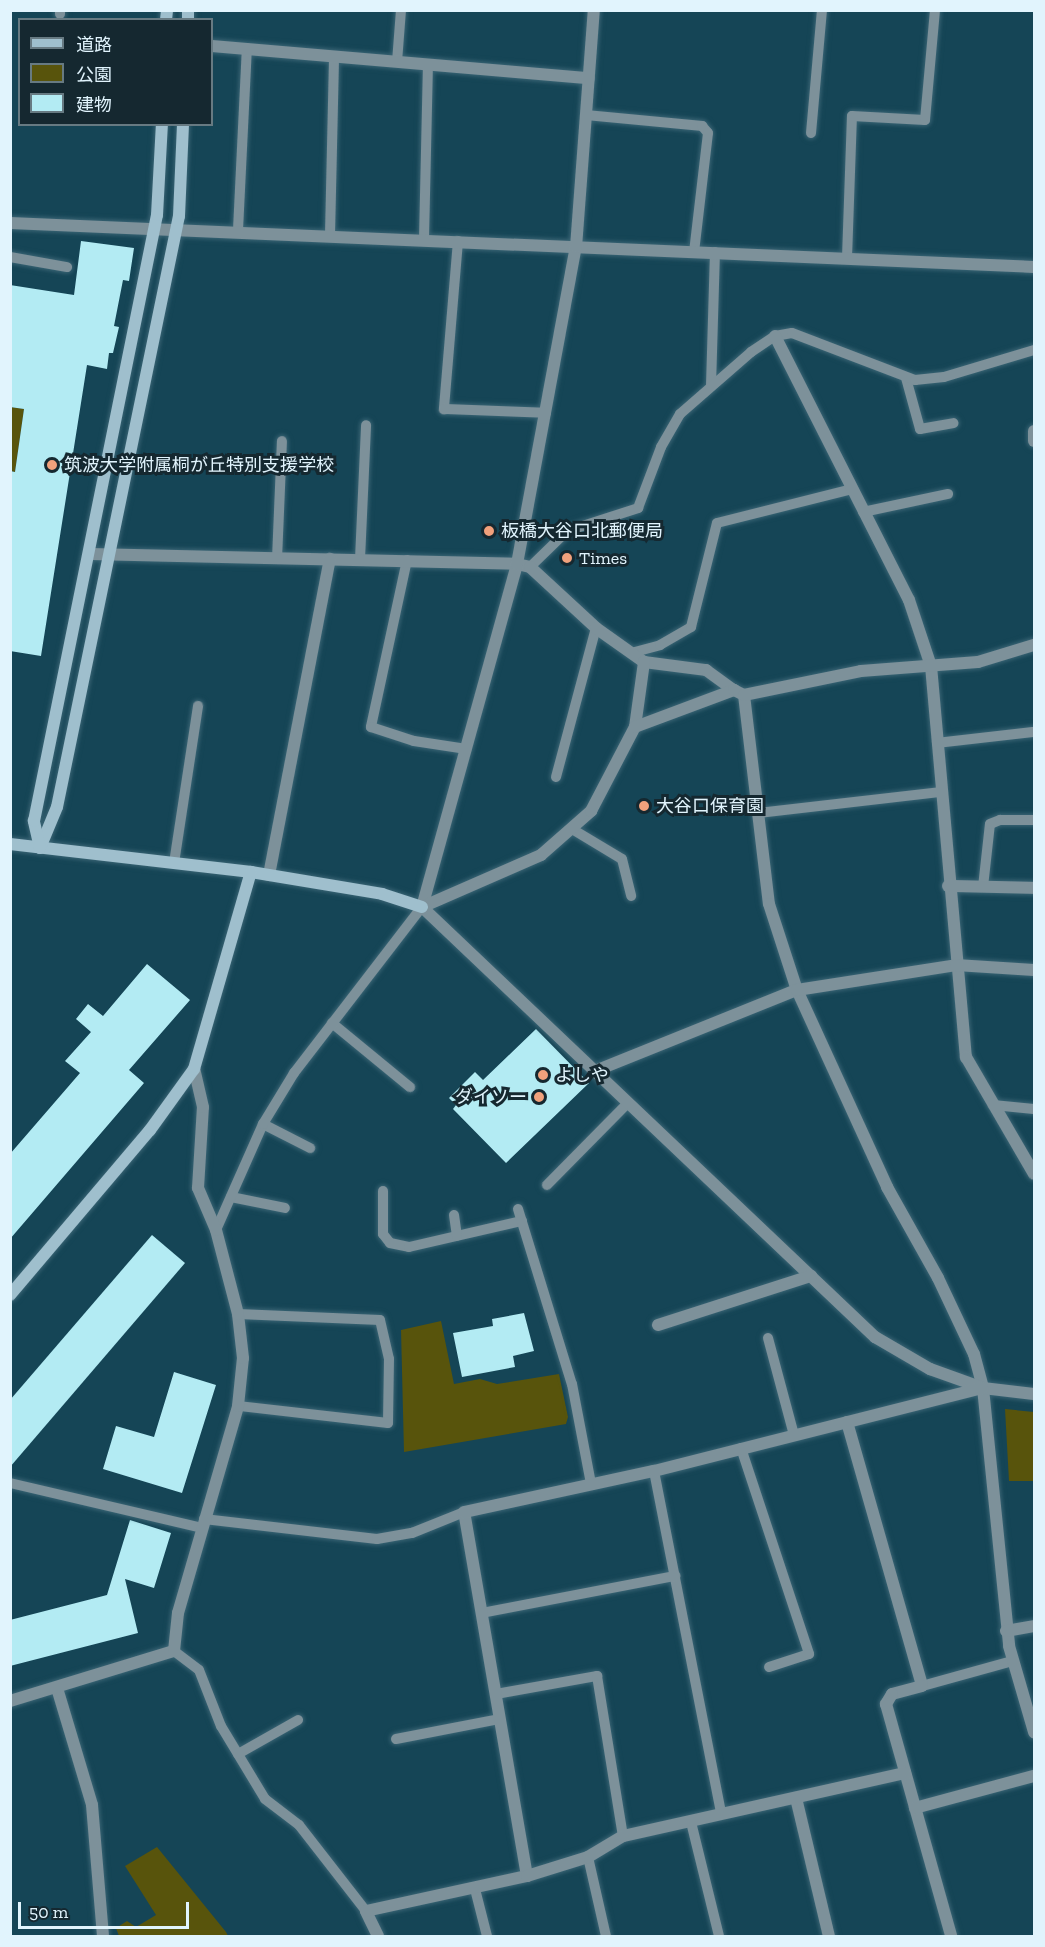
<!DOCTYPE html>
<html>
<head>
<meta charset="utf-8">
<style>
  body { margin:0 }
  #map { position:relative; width:1045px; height:1947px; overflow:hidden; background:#154556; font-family:"Zilla Slab","Noto Sans JP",serif }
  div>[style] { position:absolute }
  .green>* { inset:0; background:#58540c }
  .building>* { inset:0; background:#b3ebf3 }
  .roads { filter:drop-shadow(0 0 2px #3a6474) drop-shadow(0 0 2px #3a6474) }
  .lane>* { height:10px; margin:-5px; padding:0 5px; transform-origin:5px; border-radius:5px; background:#7d919a }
  .street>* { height:12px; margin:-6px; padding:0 6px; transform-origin:6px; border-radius:6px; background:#7d919a }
  .secondary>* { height:12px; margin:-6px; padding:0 6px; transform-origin:6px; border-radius:6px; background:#9fbfcd }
  .dots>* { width:16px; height:16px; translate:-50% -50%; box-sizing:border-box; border:3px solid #152830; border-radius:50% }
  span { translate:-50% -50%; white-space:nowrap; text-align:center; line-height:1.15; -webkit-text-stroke:6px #152830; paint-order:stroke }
  .poi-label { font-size:18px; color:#e1f4fd }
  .left { translate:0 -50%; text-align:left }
  .right { translate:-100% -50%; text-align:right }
  .frame { position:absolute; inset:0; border:12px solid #e1f4fd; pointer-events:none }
  .legend { position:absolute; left:18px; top:18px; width:195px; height:108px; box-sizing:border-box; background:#152830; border:2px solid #677a82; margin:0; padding:8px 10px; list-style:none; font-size:18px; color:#e1f4fd }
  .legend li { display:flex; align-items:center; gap:12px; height:30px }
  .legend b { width:30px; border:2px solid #677a82 }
  .scale { position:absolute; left:18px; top:1902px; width:171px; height:27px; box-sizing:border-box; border:3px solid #e1f4fd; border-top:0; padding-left:8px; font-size:18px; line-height:21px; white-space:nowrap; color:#e1f4fd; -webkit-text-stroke:4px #152830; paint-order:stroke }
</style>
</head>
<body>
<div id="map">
  <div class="green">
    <i style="clip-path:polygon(11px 407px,24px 409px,15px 472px,11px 471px)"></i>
    <i style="clip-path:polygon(441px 1321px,454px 1384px,480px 1379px,497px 1384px,559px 1374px,568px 1417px,566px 1424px,404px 1452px,401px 1330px)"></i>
    <i style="clip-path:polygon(1005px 1409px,1034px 1412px,1034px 1481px,1009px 1481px)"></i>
    <i style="clip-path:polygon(157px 1847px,226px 1932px,228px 1936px,119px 1936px,116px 1928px,127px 1921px,136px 1927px,156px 1915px,125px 1866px)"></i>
  </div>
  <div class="building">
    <i style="clip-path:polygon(81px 241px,134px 248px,129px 281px,123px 280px,114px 326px,119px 327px,113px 353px,109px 353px,107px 369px,87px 365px,41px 656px,10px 651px,10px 471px,15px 472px,24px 409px,10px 407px,10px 285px,74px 295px)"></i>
    <i style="clip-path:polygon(147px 964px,190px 1000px,129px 1070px,144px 1083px,10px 1239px,10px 1154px,80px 1073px,65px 1061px,91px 1032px,76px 1019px,88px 1004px,103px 1016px)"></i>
    <i style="clip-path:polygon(536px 1029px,589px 1083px,506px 1163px,453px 1109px,456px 1105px,449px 1098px,475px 1072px,483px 1080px)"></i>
    <i style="clip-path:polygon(152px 1235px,185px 1263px,10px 1467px,10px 1400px)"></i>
    <i style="clip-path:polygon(524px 1313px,534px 1351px,513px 1356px,515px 1367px,462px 1377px,453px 1333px,493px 1326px,492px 1319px)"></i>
    <i style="clip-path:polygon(174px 1372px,216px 1385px,182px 1493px,103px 1469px,116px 1426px,154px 1437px)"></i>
    <i style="clip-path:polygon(130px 1520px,171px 1533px,154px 1588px,125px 1579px,138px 1633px,10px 1666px,10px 1620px,107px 1595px)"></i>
  </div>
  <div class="roads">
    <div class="lane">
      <i style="left:60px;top:14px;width:4px;rotate:-90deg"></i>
      <i style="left:397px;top:62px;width:52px;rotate:-85.6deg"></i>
      <i style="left:586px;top:115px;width:117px;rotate:5.4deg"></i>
      <i style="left:702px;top:126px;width:9px;rotate:49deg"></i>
      <i style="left:708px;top:133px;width:120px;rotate:96.7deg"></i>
      <i style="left:811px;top:133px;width:123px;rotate:-84.9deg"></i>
      <i style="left:238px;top:230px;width:182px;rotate:-87.2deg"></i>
      <i style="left:330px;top:235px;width:179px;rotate:-88.7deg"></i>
      <i style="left:424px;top:239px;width:174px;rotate:-88.7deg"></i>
      <i style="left:458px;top:241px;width:169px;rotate:94.8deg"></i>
      <i style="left:444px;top:409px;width:102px;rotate:2.2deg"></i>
      <i style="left:10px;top:257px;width:58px;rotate:10deg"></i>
      <i style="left:847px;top:258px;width:142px;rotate:-88deg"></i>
      <i style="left:852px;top:116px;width:73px;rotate:3.1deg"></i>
      <i style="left:925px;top:120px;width:110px;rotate:-84.8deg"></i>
      <i style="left:906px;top:378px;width:53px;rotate:74.6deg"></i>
      <i style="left:920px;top:429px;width:34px;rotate:-10deg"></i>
      <i style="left:711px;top:386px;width:134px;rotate:-88.3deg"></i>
      <i style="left:863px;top:512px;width:87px;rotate:-12deg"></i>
      <i style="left:277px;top:559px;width:118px;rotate:-87.6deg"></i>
      <i style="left:360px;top:559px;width:134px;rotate:-87.4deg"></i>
      <i style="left:407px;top:560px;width:171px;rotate:102.2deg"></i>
      <i style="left:371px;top:727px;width:45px;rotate:18deg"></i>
      <i style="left:414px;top:741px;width:53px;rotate:8.7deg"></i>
      <i style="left:530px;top:567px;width:52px;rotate:-44.2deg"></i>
      <i style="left:567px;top:531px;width:75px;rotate:-17.9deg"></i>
      <i style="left:638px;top:508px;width:65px;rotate:-69.3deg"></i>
      <i style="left:661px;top:447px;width:38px;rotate:-60deg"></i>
      <i style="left:680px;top:414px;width:94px;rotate:-41.1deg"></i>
      <i style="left:751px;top:352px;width:29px;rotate:-34deg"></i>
      <i style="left:775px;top:336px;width:17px;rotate:-10deg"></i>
      <i style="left:792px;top:333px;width:132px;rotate:20.9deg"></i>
      <i style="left:915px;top:380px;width:29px;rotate:-6deg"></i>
      <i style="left:944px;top:377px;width:94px;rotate:-16.7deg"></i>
      <i style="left:631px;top:653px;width:30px;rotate:-15deg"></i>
      <i style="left:660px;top:645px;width:36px;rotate:-30deg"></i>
      <i style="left:691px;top:627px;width:107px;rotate:-76deg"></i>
      <i style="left:717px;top:523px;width:139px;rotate:-14.1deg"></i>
      <i style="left:937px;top:743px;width:98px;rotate:-6.5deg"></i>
      <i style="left:556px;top:777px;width:154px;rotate:-75deg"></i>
      <i style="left:759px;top:813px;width:183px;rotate:-6.6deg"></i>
      <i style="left:572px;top:829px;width:58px;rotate:31deg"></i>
      <i style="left:622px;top:859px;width:38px;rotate:76deg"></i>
      <i style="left:174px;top:863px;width:159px;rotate:-81.3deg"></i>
      <i style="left:983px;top:887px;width:63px;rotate:-83.7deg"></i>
      <i style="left:990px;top:824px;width:11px;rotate:-22deg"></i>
      <i style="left:1000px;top:820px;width:34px"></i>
      <i style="left:332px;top:1023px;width:101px;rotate:39.4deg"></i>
      <i style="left:993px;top:1105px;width:41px;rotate:5.6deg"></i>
      <i style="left:263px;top:1124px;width:53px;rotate:27.1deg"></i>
      <i style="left:547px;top:1185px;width:115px;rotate:-45.4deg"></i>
      <i style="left:383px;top:1191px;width:43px;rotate:90deg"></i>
      <i style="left:383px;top:1234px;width:11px;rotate:52deg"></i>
      <i style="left:390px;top:1243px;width:19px;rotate:12deg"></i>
      <i style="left:409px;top:1247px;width:116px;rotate:-13deg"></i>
      <i style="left:231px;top:1197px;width:55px;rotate:11.5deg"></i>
      <i style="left:518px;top:1209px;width:183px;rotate:72.9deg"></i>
      <i style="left:572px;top:1384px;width:102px;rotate:79.2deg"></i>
      <i style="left:454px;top:1215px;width:21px;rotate:82deg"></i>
      <i style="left:216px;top:1230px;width:116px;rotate:-66.1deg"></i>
      <i style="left:263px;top:1124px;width:60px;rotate:-58.7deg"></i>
      <i style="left:294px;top:1073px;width:210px;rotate:-52.4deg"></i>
      <i style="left:238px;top:1314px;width:142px;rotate:2.4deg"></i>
      <i style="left:380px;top:1320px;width:40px;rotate:77deg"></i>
      <i style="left:389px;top:1359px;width:64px;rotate:90.9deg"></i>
      <i style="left:388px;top:1423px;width:151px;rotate:-173.5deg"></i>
      <i style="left:768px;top:1338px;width:100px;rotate:75deg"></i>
      <i style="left:741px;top:1448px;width:217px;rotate:71.7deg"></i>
      <i style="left:809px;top:1654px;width:42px;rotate:162deg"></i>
      <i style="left:654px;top:1471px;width:349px;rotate:78.9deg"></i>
      <i style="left:10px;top:1483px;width:197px;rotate:13.2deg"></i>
      <i style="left:204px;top:1519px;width:174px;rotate:6.6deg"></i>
      <i style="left:377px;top:1539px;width:36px;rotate:-10deg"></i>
      <i style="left:412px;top:1533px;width:56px;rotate:-22deg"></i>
      <i style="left:482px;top:1613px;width:197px;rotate:-10.9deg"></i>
      <i style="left:174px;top:1651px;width:31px;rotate:37deg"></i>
      <i style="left:199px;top:1670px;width:60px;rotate:68.6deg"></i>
      <i style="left:221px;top:1726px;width:85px;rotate:58.9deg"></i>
      <i style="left:265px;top:1799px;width:43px;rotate:37.4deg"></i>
      <i style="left:299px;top:1825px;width:109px;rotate:52.1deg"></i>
      <i style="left:922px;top:1686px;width:93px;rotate:-15.5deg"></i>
      <i style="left:496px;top:1694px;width:103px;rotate:-10.1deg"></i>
      <i style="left:597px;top:1676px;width:162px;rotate:80.8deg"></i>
      <i style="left:396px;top:1739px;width:106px;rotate:-10.9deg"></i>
      <i style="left:238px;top:1754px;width:69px;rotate:-29.5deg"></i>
      <i style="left:691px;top:1822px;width:117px;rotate:76.2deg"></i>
      <i style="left:588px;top:1857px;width:81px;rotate:77.2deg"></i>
      <i style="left:475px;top:1889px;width:49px;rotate:75.7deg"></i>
    </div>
    <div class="street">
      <i style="left:212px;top:46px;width:378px;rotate:4.9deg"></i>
      <i style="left:10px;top:223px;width:1025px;rotate:2.46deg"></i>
      <i style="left:775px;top:336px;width:296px;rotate:63.1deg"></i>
      <i style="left:909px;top:600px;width:70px;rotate:71.6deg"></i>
      <i style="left:931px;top:666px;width:393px;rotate:84.9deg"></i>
      <i style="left:966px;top:1057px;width:135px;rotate:59.8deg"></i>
      <i style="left:1034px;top:431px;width:10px;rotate:90deg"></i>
      <i style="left:90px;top:554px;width:427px;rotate:1.3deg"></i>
      <i style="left:517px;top:564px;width:13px;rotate:13deg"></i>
      <i style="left:530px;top:567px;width:90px;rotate:42.7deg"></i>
      <i style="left:596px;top:628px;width:59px;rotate:35.3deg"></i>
      <i style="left:644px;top:662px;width:63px;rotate:7.4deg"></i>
      <i style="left:706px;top:670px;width:34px;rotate:36deg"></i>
      <i style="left:744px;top:695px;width:210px;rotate:83.2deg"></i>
      <i style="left:769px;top:904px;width:90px;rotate:72deg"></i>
      <i style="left:797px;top:990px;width:217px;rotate:65.4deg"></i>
      <i style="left:887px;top:1187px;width:104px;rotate:60.7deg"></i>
      <i style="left:938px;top:1278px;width:84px;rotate:64.7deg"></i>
      <i style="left:974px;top:1354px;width:35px;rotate:75deg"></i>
      <i style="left:983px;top:1388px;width:259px;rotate:84.2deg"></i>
      <i style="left:1009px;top:1646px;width:90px;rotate:73.8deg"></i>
      <i style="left:635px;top:727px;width:66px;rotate:-82.1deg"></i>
      <i style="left:269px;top:875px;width:322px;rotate:-79.1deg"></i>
      <i style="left:948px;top:886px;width:86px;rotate:1.3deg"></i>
      <i style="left:422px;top:907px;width:356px;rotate:-74.5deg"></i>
      <i style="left:517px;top:564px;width:322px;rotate:-79.5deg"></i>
      <i style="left:576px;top:247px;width:238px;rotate:-85.7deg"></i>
      <i style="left:422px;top:907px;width:625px;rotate:43.51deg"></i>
      <i style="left:875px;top:1337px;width:64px;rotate:30.2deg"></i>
      <i style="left:930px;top:1369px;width:56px;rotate:19.7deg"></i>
      <i style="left:983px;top:1388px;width:51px;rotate:6.7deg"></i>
      <i style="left:422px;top:907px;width:130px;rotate:-23.6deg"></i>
      <i style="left:541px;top:855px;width:67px;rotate:-41.3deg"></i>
      <i style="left:591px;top:811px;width:95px;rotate:-62.4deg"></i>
      <i style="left:635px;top:727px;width:106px;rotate:-20.5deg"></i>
      <i style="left:734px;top:690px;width:11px;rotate:27deg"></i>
      <i style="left:744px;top:695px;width:119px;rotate:-11.6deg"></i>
      <i style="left:861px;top:671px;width:117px;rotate:-4.4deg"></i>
      <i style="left:978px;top:662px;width:59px;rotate:-16.9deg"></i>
      <i style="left:595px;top:1071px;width:218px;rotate:-21.9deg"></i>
      <i style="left:797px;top:990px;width:161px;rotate:-8.9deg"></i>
      <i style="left:956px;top:965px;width:78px;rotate:3.7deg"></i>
      <i style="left:658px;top:1325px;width:161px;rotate:-17.8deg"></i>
      <i style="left:847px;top:1422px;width:274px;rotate:74.1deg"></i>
      <i style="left:922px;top:1686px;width:31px;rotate:165deg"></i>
      <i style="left:892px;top:1694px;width:12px;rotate:121deg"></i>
      <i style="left:886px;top:1704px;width:241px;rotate:74.3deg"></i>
      <i style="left:1006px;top:1631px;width:28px;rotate:-10deg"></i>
      <i style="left:57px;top:1688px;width:122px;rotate:73.3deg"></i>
      <i style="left:92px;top:1805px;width:131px;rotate:85.2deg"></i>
      <i style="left:10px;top:1701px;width:171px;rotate:-17deg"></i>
      <i style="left:174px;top:1651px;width:38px;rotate:-84deg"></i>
      <i style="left:178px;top:1613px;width:216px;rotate:-73.8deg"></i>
      <i style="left:238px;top:1406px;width:48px;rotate:-84.1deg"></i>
      <i style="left:243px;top:1358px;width:44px;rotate:-96.5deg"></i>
      <i style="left:238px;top:1314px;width:87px;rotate:-104.7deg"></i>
      <i style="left:216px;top:1230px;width:46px;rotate:-113.2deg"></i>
      <i style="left:198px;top:1188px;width:81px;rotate:-86.5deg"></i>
      <i style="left:203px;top:1107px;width:39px;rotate:-103deg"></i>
      <i style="left:796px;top:1798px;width:142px;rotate:76.6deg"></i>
      <i style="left:915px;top:1808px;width:123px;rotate:-15.1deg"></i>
      <i style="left:527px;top:1876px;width:369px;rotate:-99.8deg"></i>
      <i style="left:464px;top:1512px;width:194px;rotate:-12.2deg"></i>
      <i style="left:654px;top:1471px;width:339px;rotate:-14.2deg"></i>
      <i style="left:378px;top:1936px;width:28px;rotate:-116deg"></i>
      <i style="left:366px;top:1911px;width:165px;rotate:-12.3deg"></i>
      <i style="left:527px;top:1876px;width:64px;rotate:-17.3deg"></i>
      <i style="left:588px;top:1857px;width:41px;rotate:-31deg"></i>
      <i style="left:623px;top:1836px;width:289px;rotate:-12.6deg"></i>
    </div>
    <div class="secondary">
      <i style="left:166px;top:20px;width:10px;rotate:-84deg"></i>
      <i style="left:188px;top:20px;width:10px;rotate:-90deg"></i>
      <i style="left:10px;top:844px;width:243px;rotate:6.6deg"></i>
      <i style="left:251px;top:872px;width:133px;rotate:9.5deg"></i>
      <i style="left:382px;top:894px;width:42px;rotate:18deg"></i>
      <i style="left:40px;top:848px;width:44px;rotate:-67.5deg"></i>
      <i style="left:57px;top:807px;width:603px;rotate:-78.34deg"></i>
      <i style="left:179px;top:216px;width:92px;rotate:-87.5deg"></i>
      <i style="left:40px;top:848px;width:28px;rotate:-103deg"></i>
      <i style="left:34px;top:821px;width:618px;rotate:-78.53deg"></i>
      <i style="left:157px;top:215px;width:91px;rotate:-86.9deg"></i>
      <i style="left:10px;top:1295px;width:216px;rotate:-49.7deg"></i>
      <i style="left:150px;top:1130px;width:75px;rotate:-54.2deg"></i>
      <i style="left:194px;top:1069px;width:205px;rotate:-73.9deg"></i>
    </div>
  </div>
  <div class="dots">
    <i style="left:52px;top:465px;background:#f1a17c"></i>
    <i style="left:489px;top:531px;background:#f1a17c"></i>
    <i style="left:567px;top:558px;background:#f1a17c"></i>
    <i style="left:644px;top:806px;background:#f1a17c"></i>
    <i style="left:543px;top:1075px;background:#f1a17c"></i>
    <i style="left:539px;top:1097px;background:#f1a17c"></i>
  </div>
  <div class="poi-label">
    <span class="left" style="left:64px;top:465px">筑波大学附属桐が丘特別支援学校</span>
    <span class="left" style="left:501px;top:531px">板橋大谷口北郵便局</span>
    <span class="left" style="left:579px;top:558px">Times</span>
    <span class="left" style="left:656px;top:806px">大谷口保育園</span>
    <span class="left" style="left:555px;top:1075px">よしや</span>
    <span class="right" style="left:527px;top:1097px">ダイソー</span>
  </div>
  <div class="frame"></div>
  <ul class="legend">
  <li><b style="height:8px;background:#9fbfcd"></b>道路</li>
  <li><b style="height:16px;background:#58540c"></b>公園</li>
  <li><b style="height:16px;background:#b3ebf3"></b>建物</li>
  </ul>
  <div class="scale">50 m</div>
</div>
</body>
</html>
